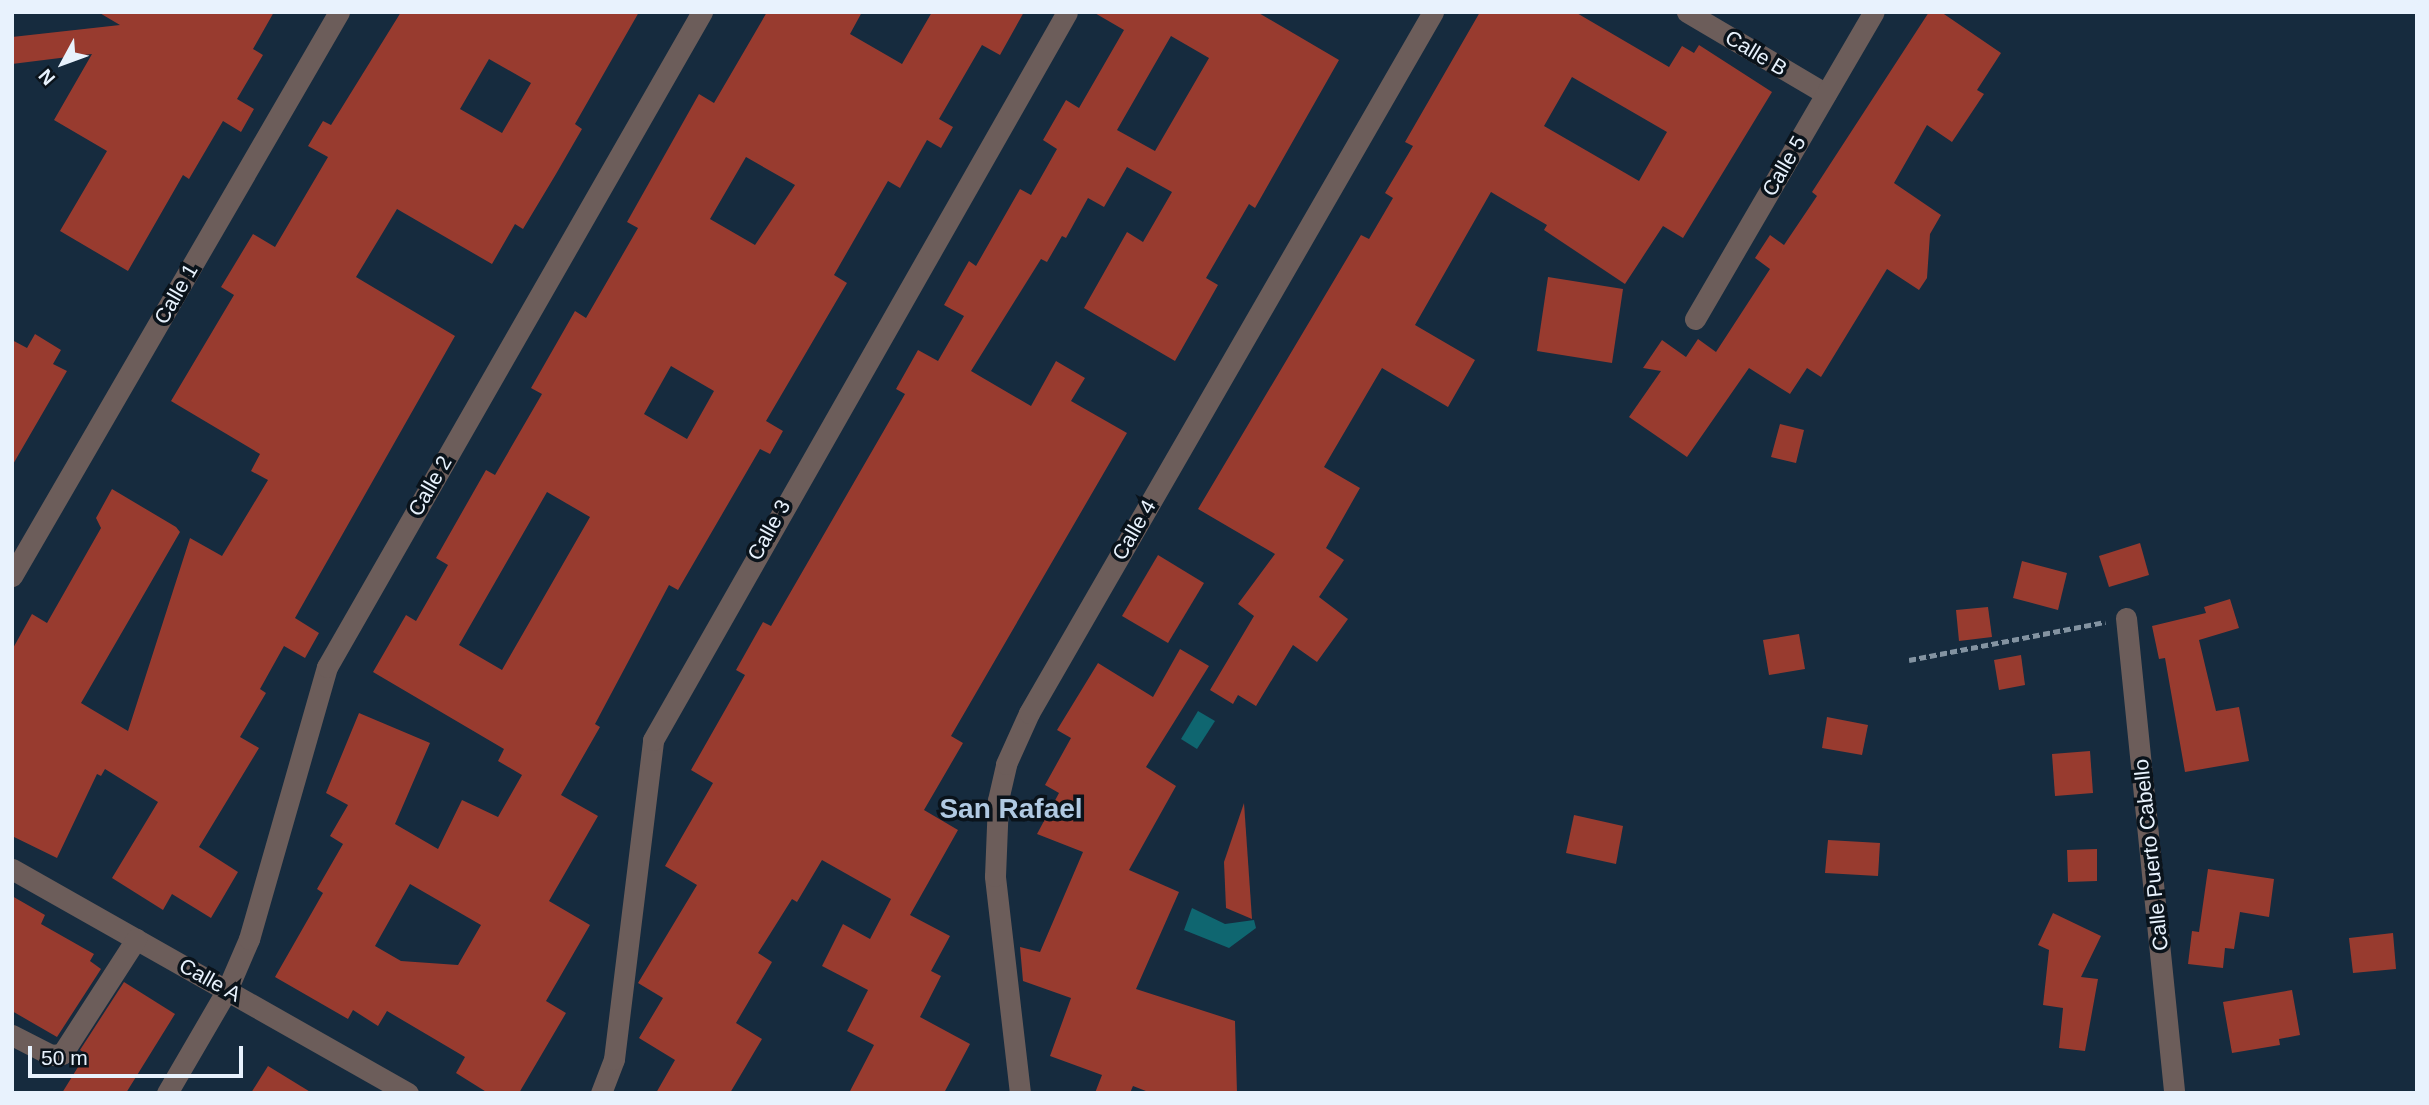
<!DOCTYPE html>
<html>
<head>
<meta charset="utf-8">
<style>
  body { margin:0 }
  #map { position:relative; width:2429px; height:1105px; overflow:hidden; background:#162b3e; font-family:Arial,sans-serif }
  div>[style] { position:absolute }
  .water>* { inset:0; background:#0f6670 }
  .building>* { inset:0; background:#983b2f }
  .path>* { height:4.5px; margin-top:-2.25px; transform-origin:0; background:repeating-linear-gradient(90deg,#8393a1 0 7px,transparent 0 10.5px) }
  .minor>* { height:21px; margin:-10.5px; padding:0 10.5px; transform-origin:10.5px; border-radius:10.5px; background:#6c5d5a }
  span { translate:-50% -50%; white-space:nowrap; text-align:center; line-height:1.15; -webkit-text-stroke:7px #0a131b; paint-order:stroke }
  .street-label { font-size:21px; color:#e8f2fd }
  .district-label { font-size:28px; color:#b0c9e2; font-weight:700 }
  .frame { position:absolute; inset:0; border:14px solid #e8f2fd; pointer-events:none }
  .north { position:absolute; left:28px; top:28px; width:70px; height:70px; -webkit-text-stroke:5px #0a131b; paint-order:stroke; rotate:229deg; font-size:19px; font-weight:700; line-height:28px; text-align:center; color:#e8f2fd }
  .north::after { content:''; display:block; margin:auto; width:24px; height:32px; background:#e8f2fd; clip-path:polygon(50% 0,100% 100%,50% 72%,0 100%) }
  .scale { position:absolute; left:28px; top:1046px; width:215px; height:32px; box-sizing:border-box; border:4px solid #e8f2fd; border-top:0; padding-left:9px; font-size:21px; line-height:24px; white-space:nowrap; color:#e8f2fd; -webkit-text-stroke:5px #0a131b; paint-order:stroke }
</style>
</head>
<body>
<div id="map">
  <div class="water">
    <i style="clip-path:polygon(1198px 711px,1215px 721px,1197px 749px,1181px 739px)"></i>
    <i style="clip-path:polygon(1192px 908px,1225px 924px,1254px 920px,1256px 928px,1229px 948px,1184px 930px)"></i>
  </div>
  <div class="building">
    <i style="clip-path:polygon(98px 12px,274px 12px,253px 49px,263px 55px,237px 99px,254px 109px,241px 132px,223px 121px,189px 179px,183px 175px,128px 271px,60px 231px,107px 151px,54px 120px,92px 54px,12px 64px,12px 37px,120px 25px)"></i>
    <i style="clip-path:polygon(evenodd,401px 12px,639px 12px,575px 124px,582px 129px,556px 174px,523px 229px,515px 224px,492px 264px,397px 209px,356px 277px,455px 336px,295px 618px,319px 633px,305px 658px,284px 646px,260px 689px,266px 693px,240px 737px,259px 748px,199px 847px,238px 872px,211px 918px,172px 894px,163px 910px,112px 878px,158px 802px,105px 769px,101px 776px,97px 774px,57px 858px,12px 836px,12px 650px,32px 614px,47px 623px,101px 528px,96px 518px,112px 489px,176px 527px,180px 532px,81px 703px,128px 731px,190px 538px,222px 556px,268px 480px,251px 471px,260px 454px,171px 401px,234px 295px,221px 287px,253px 234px,275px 247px,328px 157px,308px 146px,323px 121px,331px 125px,401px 12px,489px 59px,531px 83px,502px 133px,460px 109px,489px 59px)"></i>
    <i style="clip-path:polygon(evenodd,767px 12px,862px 12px,850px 34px,902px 64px,932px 12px,1024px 12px,1000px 55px,982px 45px,939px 119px,953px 127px,941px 148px,927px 140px,900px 188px,888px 181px,834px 275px,847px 283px,766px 421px,783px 431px,770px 454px,760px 449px,678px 590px,669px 585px,595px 724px,600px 727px,561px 795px,598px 816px,549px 901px,590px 925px,546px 1001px,566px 1013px,519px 1093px,488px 1093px,456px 1073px,465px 1057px,387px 1011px,378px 1026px,353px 1010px,348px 1019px,275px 977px,323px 893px,317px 889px,343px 844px,330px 836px,348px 805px,326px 793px,359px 713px,430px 743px,395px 824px,438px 849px,462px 800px,498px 817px,522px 775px,498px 761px,504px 749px,373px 672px,406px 615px,416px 621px,448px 565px,436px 558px,486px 470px,495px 475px,542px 394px,531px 388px,575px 311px,586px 318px,638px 228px,627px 222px,699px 94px,714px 103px,767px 12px,746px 157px,795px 185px,755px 245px,710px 219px,746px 157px,767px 12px,671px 366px,714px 391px,687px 439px,644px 414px,671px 366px,767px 12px,547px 492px,590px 517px,502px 670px,459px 645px,547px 492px,767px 12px,410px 884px,481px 925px,458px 965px,401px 961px,375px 946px,410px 884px)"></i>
    <i style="clip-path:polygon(evenodd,1093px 12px,1257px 12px,1339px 60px,1255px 208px,1249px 204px,1206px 278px,1218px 285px,1175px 361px,1084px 308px,1127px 232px,1143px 242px,1172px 192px,1127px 167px,1104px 207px,1088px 198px,1066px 238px,1062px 236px,1047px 262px,1041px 259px,971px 371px,1031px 406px,1056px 361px,1085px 378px,1071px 401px,1127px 433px,951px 736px,963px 743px,924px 810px,958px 830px,910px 915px,950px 936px,931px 971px,941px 976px,920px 1017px,970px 1044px,944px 1093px,849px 1093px,874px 1045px,847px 1031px,868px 990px,822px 966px,843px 924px,870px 939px,891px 899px,822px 860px,797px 902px,792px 899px,758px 953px,772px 962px,736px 1023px,762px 1039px,730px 1093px,656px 1093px,675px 1060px,639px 1038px,663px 998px,638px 983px,697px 885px,665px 866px,713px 783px,691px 770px,745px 675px,736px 670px,763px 622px,771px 626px,905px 394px,896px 389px,918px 350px,938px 361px,964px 316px,944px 305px,969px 261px,976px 266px,1020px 189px,1031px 195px,1057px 149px,1043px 140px,1066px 100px,1079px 108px,1124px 30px,1093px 12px,1171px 36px,1209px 58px,1155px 151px,1117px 130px,1171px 36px)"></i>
    <i style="clip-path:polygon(evenodd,1480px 12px,1575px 12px,1669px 67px,1682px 46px,1694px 53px,1699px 45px,1772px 92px,1683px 238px,1663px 226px,1625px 284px,1544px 230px,1547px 225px,1491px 192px,1415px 325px,1475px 360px,1448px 407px,1382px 368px,1324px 467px,1360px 488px,1326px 548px,1344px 560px,1319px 597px,1348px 619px,1317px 662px,1293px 645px,1256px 706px,1238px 695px,1233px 704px,1210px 690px,1254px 616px,1238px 604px,1275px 554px,1198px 509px,1361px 235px,1369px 239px,1393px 198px,1385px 193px,1413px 146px,1405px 142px,1480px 12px,1572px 77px,1667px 132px,1639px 181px,1544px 126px,1572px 77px)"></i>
    <i style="clip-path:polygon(1929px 12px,1941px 12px,2001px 53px,1977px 90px,1984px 94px,1952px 142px,1927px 125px,1894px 183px,1941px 215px,1930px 234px,1927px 278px,1919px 290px,1887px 269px,1821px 377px,1807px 368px,1790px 394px,1749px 368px,1687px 457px,1629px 417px,1661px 371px,1643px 368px,1662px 340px,1686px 357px,1698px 339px,1716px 352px,1770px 269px,1755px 258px,1770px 235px,1784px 245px,1817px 196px,1812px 192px)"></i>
    <i style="clip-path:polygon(1548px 277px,1623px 289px,1612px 363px,1537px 351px)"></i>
    <i style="clip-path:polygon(35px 334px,61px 350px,53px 364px,67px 371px,12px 466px,12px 340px,27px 348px)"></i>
    <i style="clip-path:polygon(1780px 424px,1804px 430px,1796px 463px,1771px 457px)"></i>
    <i style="clip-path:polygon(2140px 543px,2149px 575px,2109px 587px,2099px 556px)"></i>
    <i style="clip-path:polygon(1158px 555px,1204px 583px,1168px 643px,1122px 616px)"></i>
    <i style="clip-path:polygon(2022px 561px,2067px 573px,2058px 610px,2013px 598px)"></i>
    <i style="clip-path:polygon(2230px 599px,2239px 628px,2199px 640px,2216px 711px,2239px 707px,2249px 761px,2185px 772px,2165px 658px,2159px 659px,2152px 626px,2206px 613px,2204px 607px)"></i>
    <i style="clip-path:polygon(1988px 607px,1992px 637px,1959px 641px,1956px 610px)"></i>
    <i style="clip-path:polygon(1799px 634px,1805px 669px,1769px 675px,1763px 640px)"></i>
    <i style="clip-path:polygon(1180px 649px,1209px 666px,1146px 767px,1176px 786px,1129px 870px,1179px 892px,1136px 989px,1235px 1021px,1237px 1093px,1151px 1093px,1133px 1086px,1130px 1093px,1095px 1093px,1102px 1075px,1050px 1056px,1071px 998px,1023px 981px,1020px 947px,1040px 952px,1083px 852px,1037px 834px,1059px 793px,1045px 785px,1071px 738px,1057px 730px,1098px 663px,1153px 697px)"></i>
    <i style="clip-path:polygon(2021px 655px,2025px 685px,1999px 690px,1994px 660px)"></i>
    <i style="clip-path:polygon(1827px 717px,1868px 725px,1862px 755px,1822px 748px)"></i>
    <i style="clip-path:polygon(2090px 751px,2093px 793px,2055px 796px,2052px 754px)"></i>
    <i style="clip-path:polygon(1244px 803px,1252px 919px,1226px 908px,1224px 862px)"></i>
    <i style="clip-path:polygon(1574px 815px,1623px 826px,1616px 864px,1566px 853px)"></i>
    <i style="clip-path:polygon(1828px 840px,1880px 843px,1878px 876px,1825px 873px)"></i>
    <i style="clip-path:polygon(2097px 849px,2097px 881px,2068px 882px,2067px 850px)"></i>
    <i style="clip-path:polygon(2208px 869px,2274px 879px,2269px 917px,2240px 912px,2234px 949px,2225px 948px,2223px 968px,2188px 964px,2192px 931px,2199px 932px)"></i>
    <i style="clip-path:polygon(12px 896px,45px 915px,41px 924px,94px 954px,90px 961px,101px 969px,57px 1037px,12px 1011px)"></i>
    <i style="clip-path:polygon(2053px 913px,2101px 936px,2081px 977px,2098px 979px,2085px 1051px,2059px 1048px,2063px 1008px,2043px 1005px,2049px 950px,2038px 945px)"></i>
    <i style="clip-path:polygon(2393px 933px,2396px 969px,2353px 973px,2349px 938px)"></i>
    <i style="clip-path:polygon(124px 982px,175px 1014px,126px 1093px,62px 1093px,86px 1054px,80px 1050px)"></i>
    <i style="clip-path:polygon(2292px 990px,2300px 1035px,2279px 1039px,2280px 1045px,2232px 1053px,2223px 1002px)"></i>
    <i style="clip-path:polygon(268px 1066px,312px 1093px,251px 1093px)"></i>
  </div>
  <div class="path">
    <i style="left:1909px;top:660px;width:200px;rotate:-11deg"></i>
  </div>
  <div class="minor">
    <i style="left:1687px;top:12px;width:161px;rotate:30.5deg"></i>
    <i style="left:1695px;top:319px;width:355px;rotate:-59.8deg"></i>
    <i style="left:12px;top:576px;width:652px;rotate:-59.9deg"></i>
    <i style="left:2126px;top:618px;width:477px;rotate:84.2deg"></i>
    <i style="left:12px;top:869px;width:455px;rotate:29.5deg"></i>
    <i style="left:12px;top:1035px;width:44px;rotate:27.1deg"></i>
    <i style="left:51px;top:1055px;width:11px;rotate:-5deg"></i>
    <i style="left:62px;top:1054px;width:137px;rotate:-57.2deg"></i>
    <i style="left:167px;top:1093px;width:119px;rotate:-59.8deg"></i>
    <i style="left:227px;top:990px;width:56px;rotate:-66.7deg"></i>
    <i style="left:249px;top:939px;width:283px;rotate:-74deg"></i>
    <i style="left:327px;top:667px;width:755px;rotate:-60.21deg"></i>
    <i style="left:601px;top:1093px;width:36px;rotate:-69deg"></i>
    <i style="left:614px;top:1059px;width:321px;rotate:-83deg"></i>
    <i style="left:653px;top:740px;width:837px;rotate:-60.37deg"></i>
    <i style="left:1020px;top:1093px;width:218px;rotate:-96.6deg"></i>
    <i style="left:995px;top:876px;width:76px;rotate:-87.7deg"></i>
    <i style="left:998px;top:800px;width:37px;rotate:-77deg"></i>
    <i style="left:1006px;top:764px;width:56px;rotate:-65.7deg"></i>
    <i style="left:1029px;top:713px;width:809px;rotate:-60.04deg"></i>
  </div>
  <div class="street-label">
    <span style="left:1756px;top:53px;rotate:31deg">Calle B</span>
    <span style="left:1784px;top:166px;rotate:-60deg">Calle 5</span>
    <span style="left:176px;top:294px;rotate:-60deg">Calle 1</span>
    <span style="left:430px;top:486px;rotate:-60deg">Calle 2</span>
    <span style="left:769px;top:530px;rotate:-61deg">Calle 3</span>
    <span style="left:1134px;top:530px;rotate:-60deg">Calle 4</span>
    <span style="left:2151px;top:855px;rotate:-96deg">Calle Puerto Cabello</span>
    <span style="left:210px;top:980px;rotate:29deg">Calle A</span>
  </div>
  <div class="district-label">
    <span style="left:1011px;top:809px">San Rafael</span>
  </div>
  <div class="frame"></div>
  <div class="north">N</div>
  <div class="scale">50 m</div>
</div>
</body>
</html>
